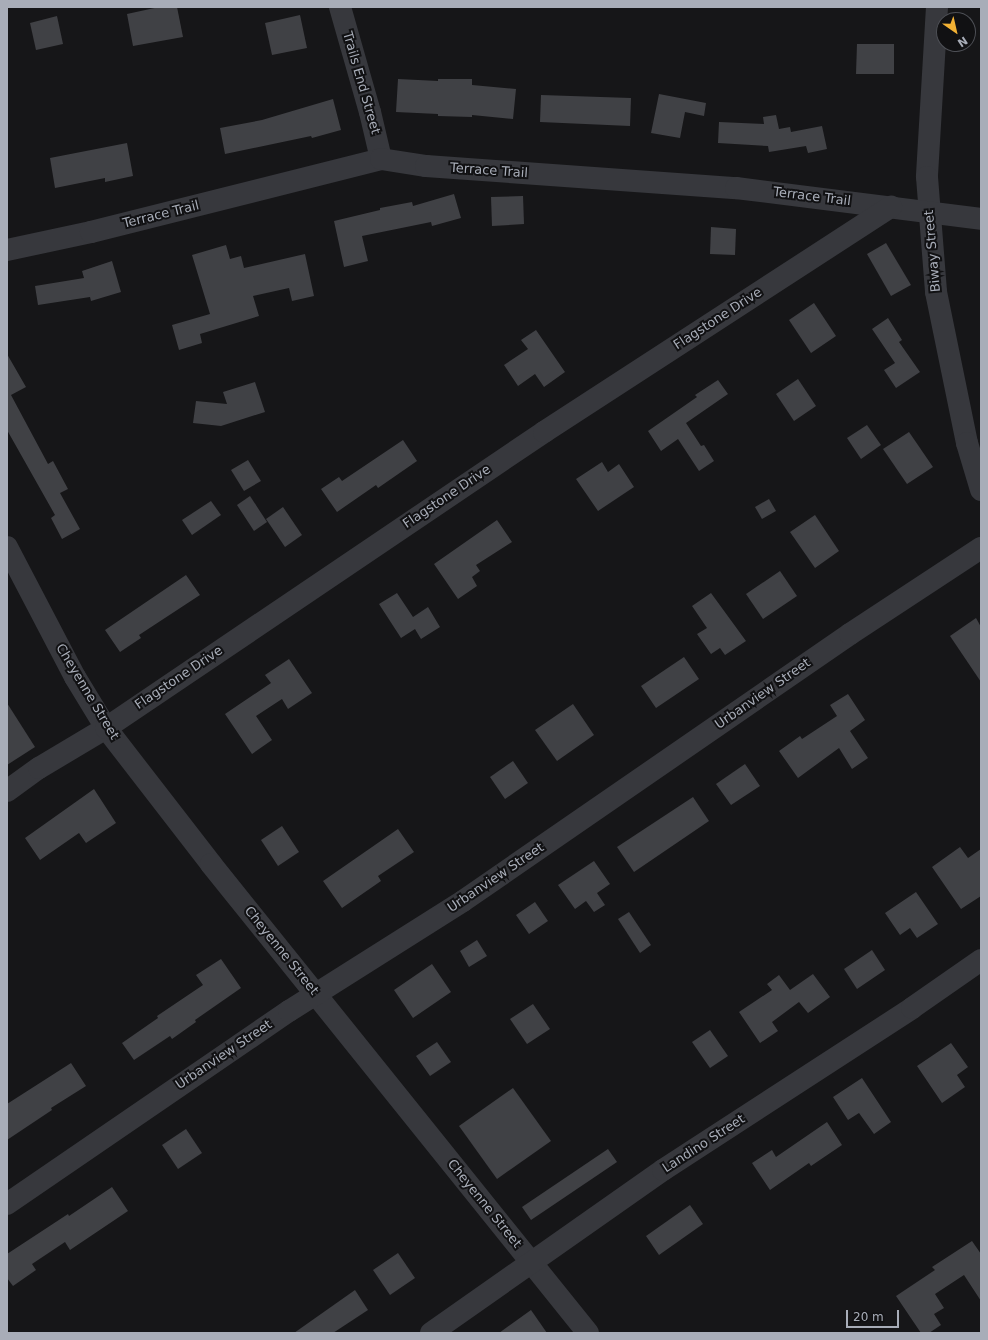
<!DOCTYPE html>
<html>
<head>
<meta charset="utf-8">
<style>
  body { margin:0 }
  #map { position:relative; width:988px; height:1340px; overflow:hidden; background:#161618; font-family:"DejaVu Sans",sans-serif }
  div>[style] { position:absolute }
  .building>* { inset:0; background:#404145 }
  .minor>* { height:22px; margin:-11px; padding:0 11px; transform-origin:11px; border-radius:11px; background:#37383d }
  span { translate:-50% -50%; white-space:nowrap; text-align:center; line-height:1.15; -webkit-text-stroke:4px #111113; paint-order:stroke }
  .street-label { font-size:13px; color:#a8adb8 }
  .frame { position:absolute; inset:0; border:8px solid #a8adb8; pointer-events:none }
  .north { position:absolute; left:936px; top:12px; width:40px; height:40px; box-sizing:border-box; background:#111113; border:1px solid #4d4f55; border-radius:50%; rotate:146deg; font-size:11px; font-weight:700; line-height:16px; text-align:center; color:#a8adb8 }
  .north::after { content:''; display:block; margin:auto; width:14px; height:18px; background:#f2b134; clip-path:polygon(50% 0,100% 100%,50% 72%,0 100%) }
  .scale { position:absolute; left:846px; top:1310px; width:53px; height:18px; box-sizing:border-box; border:2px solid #a8adb8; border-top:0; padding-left:5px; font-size:12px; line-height:14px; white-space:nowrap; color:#a8adb8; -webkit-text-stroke:3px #111113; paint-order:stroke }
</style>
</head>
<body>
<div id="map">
  <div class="building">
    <i style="clip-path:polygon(159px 7px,177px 7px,183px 37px,133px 46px,127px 14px)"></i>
    <i style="clip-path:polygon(300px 15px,307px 48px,272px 55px,265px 23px)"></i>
    <i style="clip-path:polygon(57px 16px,63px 44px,36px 50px,30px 23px)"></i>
    <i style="clip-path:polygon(857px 44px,894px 44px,894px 74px,856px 74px)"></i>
    <i style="clip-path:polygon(398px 79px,438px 81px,438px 79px,472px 79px,472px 85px,516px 89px,513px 119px,472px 115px,472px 117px,438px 116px,438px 114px,396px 112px)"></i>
    <i style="clip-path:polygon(659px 94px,706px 103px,704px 116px,685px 112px,680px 138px,651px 133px)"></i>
    <i style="clip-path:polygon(541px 95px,631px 98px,630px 126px,540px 122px)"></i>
    <i style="clip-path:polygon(333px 99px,341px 130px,312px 138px,311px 136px,225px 154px,220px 128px,262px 120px)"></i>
    <i style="clip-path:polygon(776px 115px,779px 129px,790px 127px,791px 132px,822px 126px,827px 149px,808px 153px,806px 146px,769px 152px,768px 146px,718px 143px,719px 122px,764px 124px,763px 117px)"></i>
    <i style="clip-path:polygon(127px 143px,133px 176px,105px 182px,105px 178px,55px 188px,50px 158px)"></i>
    <i style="clip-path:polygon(454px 194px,461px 218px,432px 226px,431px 222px,362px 236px,368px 261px,344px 267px,334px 221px,380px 210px,380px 208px,412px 202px,413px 206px)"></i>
    <i style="clip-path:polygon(523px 196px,524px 224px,492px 226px,491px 197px)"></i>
    <i style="clip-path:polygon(711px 227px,736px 229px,735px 255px,710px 254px)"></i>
    <i style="clip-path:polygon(886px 243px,911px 285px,891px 296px,867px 254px)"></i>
    <i style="clip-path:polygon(226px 245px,230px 259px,241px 256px,244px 268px,305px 254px,314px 296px,292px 301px,289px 288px,253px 296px,259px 316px,200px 334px,202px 343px,179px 350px,172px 325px,210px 314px,192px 255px)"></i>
    <i style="clip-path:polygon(112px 261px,121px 292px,91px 301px,90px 297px,38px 305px,35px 286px,84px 278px,82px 271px)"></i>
    <i style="clip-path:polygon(814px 303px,836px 336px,811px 353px,789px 320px)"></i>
    <i style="clip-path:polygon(888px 318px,902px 340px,899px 342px,920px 372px,896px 388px,884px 370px,895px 363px,872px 329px)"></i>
    <i style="clip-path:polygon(536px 330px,565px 372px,544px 387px,535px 374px,518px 386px,504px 365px,528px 349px,521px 340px)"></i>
    <i style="clip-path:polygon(7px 354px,26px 387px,11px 395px,48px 464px,53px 461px,68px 489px,60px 493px,80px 529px,62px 539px,51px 518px,55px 515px,7px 430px)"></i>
    <i style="clip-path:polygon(798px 379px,816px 406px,794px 421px,776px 394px)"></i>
    <i style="clip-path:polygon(718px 380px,728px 394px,686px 423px,701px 446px,704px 445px,714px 461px,699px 471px,678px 439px,661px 451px,648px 431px,697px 397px,695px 395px)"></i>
    <i style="clip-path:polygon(255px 382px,265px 412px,221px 426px,193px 423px,196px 401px,227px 404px,223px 392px)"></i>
    <i style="clip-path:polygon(867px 425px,881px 445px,861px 459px,847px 438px)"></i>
    <i style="clip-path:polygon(909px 432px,933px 467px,907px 484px,883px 449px)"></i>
    <i style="clip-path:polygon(403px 440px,417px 461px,378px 488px,376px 485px,337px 512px,321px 489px,339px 477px,342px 481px)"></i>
    <i style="clip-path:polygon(248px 460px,261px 481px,244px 491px,231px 470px)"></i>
    <i style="clip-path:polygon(602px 462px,608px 472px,619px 464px,634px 487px,598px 511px,576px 479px)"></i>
    <i style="clip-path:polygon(250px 496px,267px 522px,254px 531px,237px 505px)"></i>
    <i style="clip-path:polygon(769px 499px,776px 511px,762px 519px,755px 507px)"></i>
    <i style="clip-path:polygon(211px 501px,221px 515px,192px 535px,182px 520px)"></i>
    <i style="clip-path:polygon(283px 507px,302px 535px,285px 547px,266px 519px)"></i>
    <i style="clip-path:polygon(815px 515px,839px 551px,815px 568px,790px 532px)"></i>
    <i style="clip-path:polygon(497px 520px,512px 542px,476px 565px,480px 571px,472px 577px,477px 586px,458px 599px,434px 564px)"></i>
    <i style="clip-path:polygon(780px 571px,797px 596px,763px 619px,746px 594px)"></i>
    <i style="clip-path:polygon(186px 575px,200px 595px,139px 635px,141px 638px,120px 652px,105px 630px)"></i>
    <i style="clip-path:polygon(397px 593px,413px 617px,428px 607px,440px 627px,421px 639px,415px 629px,401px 638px,379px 604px)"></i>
    <i style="clip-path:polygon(711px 593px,746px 641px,725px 655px,720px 648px,711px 654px,697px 634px,707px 628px,692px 606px)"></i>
    <i style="clip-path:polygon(976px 618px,981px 627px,981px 682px,950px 636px)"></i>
    <i style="clip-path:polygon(684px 657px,699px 679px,656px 708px,641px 686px)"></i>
    <i style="clip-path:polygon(289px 659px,312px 693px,288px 709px,282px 699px,256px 716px,272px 740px,252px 754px,225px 714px,271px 683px,265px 675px)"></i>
    <i style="clip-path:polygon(848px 694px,865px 720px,850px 731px,868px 758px,852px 769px,839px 748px,798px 778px,779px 751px,800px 736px,802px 739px,837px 716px,830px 705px)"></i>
    <i style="clip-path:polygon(7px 703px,35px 747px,7px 765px)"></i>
    <i style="clip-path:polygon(573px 704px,594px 735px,557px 761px,535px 730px)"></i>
    <i style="clip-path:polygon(513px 761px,528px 783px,505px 799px,490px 777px)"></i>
    <i style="clip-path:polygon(745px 764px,760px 786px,731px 805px,716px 784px)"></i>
    <i style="clip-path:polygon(94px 789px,116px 823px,86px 843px,79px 833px,40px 860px,25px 838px)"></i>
    <i style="clip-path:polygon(693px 797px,709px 821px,634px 872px,617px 847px)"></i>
    <i style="clip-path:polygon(282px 826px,299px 852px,278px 866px,261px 840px)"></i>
    <i style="clip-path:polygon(398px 829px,414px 852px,378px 876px,381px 881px,342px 908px,323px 881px)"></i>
    <i style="clip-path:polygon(960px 847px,968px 858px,981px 849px,981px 896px,961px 909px,932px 867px)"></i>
    <i style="clip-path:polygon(594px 861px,610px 884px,597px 893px,605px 905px,594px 912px,586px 901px,575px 909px,558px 885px)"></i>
    <i style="clip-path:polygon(916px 892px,938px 924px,917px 938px,910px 928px,900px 935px,885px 913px)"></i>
    <i style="clip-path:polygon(535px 902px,548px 921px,529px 934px,516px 915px)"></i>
    <i style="clip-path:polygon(629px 912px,651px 945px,640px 953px,618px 919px)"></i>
    <i style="clip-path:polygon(477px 940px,487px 956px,469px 967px,460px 951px)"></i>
    <i style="clip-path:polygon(872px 950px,885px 970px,857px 989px,844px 969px)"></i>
    <i style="clip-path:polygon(221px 959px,241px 988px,195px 1020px,196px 1022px,172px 1039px,170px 1036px,134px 1060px,122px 1043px,158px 1018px,157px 1016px,203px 985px,196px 975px)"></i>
    <i style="clip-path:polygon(432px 964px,451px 992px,413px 1018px,394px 990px)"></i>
    <i style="clip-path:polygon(813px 974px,830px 997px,808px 1013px,799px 1002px,772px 1022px,778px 1031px,760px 1043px,739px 1012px,772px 990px,767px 984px,779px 975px,790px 990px)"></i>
    <i style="clip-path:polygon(533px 1004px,550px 1029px,527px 1044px,510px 1019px)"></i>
    <i style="clip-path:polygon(710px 1030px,728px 1056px,710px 1068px,692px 1042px)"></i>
    <i style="clip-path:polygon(437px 1042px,451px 1062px,430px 1076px,416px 1056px)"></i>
    <i style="clip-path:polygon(951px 1043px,968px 1067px,957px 1075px,965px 1087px,942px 1103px,917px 1066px)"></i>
    <i style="clip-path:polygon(71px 1063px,86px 1086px,51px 1108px,52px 1110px,7px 1140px,7px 1104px)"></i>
    <i style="clip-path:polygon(862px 1078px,891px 1122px,874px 1134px,859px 1113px,848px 1120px,833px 1097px)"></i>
    <i style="clip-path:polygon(513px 1088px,551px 1141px,497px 1179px,459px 1126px)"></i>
    <i style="clip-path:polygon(827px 1122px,842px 1145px,811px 1166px,809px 1163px,770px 1190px,752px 1163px,772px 1150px,776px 1157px)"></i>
    <i style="clip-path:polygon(186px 1129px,202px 1153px,178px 1169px,162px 1145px)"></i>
    <i style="clip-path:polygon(608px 1149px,617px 1162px,531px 1220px,522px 1207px)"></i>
    <i style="clip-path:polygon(112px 1187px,128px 1211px,70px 1250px,65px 1242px,32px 1264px,36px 1270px,13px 1286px,7px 1278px,7px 1254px,68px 1214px,69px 1216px)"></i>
    <i style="clip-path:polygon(690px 1205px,703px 1224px,659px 1255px,646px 1236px)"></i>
    <i style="clip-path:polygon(972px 1241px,981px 1254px,981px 1301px,964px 1275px,935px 1294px,944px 1308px,934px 1314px,941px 1325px,929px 1333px,921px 1333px,896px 1296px,935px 1270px,932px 1267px)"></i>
    <i style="clip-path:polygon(398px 1253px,415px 1278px,390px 1295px,373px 1270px)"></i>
    <i style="clip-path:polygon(355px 1290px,368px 1310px,333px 1333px,294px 1333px)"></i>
    <i style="clip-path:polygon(531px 1310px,547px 1333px,499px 1333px)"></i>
  </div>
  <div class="minor">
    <i style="left:340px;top:7px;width:109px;rotate:74.1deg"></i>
    <i style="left:370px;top:112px;width:48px;rotate:76.8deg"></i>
    <i style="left:937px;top:7px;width:170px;rotate:93.4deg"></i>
    <i style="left:927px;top:177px;width:115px;rotate:85.5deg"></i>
    <i style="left:936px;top:292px;width:154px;rotate:78.4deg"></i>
    <i style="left:967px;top:443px;width:49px;rotate:73.4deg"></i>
    <i style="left:7px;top:250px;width:86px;rotate:-12.1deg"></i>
    <i style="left:91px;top:232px;width:299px;rotate:-14.1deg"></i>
    <i style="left:381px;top:159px;width:46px;rotate:8.8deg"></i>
    <i style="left:426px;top:166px;width:311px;rotate:4.1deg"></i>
    <i style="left:736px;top:188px;width:247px;rotate:7.2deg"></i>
    <i style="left:7px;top:547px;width:147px;rotate:62.4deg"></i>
    <i style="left:75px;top:677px;width:60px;rotate:58.7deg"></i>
    <i style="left:106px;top:728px;width:172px;rotate:52.3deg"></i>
    <i style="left:211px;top:864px;width:602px;rotate:51.21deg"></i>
    <i style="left:7px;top:791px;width:39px;rotate:-36deg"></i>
    <i style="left:39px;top:768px;width:78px;rotate:-30.8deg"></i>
    <i style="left:106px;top:728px;width:529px;rotate:-34.05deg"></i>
    <i style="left:544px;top:432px;width:414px;rotate:-33deg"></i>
    <i style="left:7px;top:1204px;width:342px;rotate:-34.4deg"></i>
    <i style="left:289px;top:1011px;width:206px;rotate:-32.3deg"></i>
    <i style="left:463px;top:901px;width:470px;rotate:-34.6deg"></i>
    <i style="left:850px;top:634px;width:157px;rotate:-33.3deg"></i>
    <i style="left:431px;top:1333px;width:284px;rotate:-35.1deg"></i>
    <i style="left:663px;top:1170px;width:297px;rotate:-33deg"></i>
    <i style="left:912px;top:1008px;width:84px;rotate:-34.8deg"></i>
  </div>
  <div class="street-label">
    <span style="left:361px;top:83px;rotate:74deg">Trails End Street</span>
    <span style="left:489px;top:171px;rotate:4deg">Terrace Trail</span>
    <span style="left:812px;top:197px;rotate:7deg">Terrace Trail</span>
    <span style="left:161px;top:215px;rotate:-14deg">Terrace Trail</span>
    <span style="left:933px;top:251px;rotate:-95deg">Biway Street</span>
    <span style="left:718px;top:319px;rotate:-33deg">Flagstone Drive</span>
    <span style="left:447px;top:497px;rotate:-34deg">Flagstone Drive</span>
    <span style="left:179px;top:678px;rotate:-34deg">Flagstone Drive</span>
    <span style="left:87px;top:692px;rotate:59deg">Cheyenne Street</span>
    <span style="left:763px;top:694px;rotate:-35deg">Urbanview Street</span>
    <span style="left:496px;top:878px;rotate:-34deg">Urbanview Street</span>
    <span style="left:281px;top:951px;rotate:51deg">Cheyenne Street</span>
    <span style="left:224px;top:1055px;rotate:-34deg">Urbanview Street</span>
    <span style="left:704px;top:1144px;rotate:-33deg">Landino Street</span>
    <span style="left:484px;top:1204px;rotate:51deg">Cheyenne Street</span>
  </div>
  <div class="frame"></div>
  <div class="north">N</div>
  <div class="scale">20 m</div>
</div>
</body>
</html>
